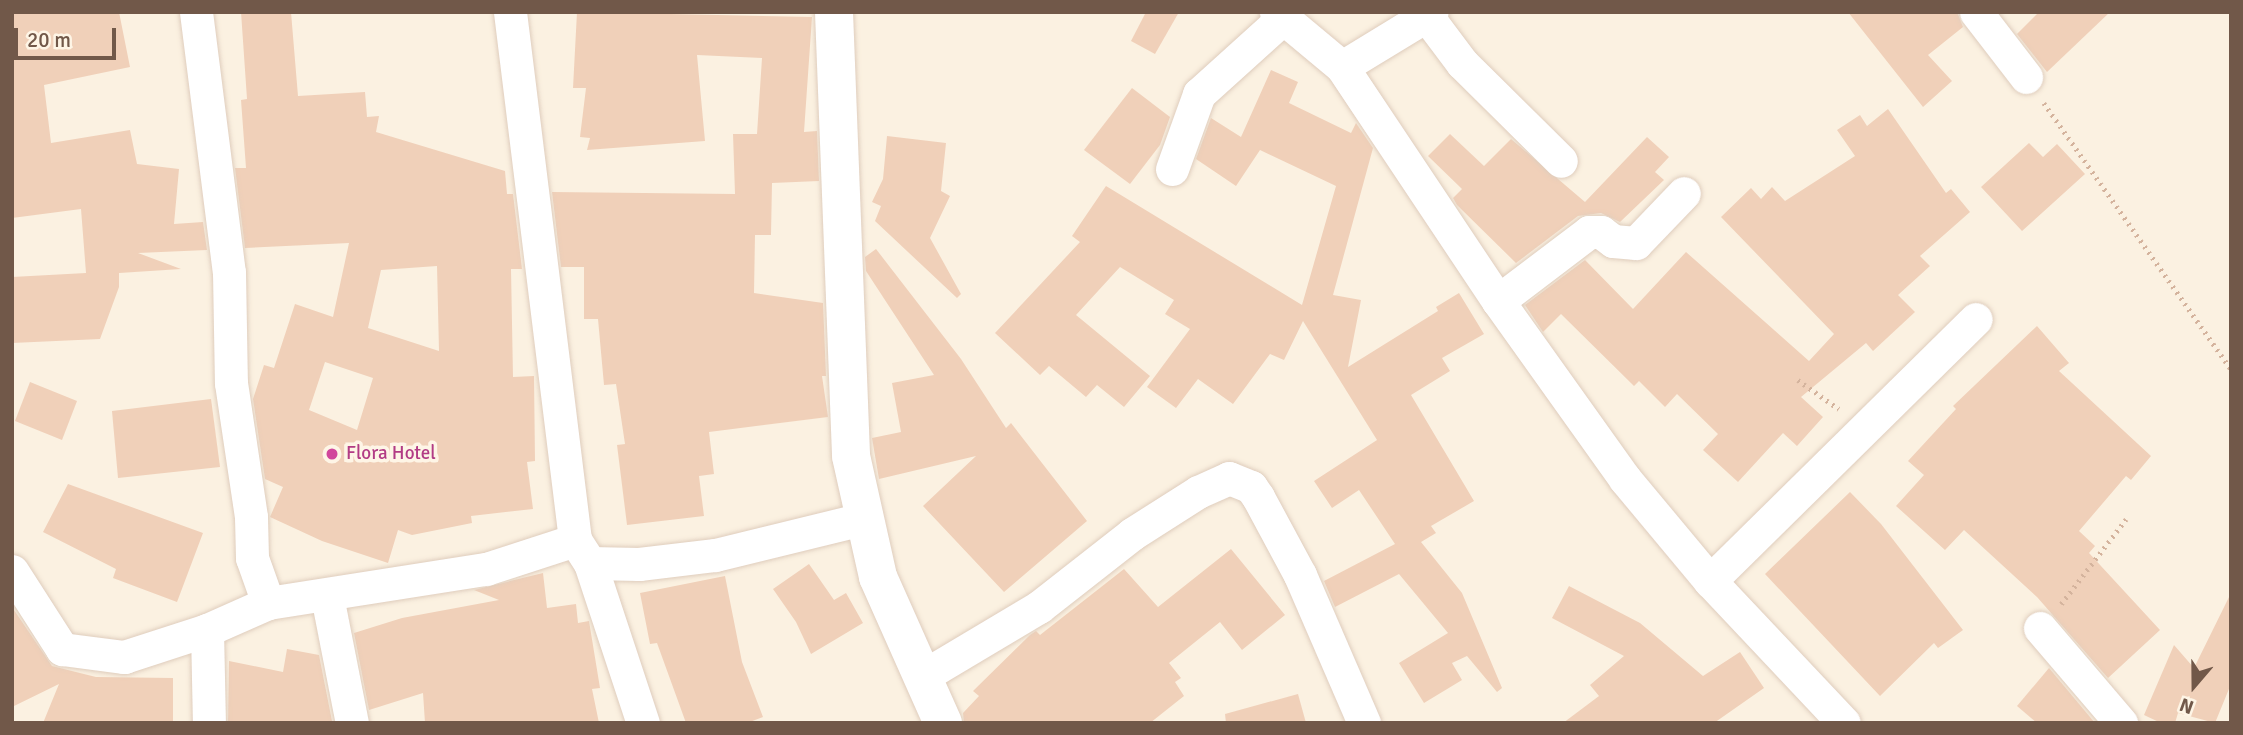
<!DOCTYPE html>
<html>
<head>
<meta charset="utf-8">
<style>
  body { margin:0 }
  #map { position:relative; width:2243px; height:735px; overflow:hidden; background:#fbf1e1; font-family:Signika,sans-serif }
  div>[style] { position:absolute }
  .building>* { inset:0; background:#f0d0b9 }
  .path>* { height:4.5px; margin-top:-2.25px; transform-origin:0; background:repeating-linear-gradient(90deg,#d4b39d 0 2px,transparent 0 7px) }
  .roads { filter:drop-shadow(0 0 2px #dfcdbd) drop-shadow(0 0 2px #dfcdbd) }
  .minor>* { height:33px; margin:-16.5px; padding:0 16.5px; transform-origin:16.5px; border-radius:16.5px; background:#fff }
  .tertiary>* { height:38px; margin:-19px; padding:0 19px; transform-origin:19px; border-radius:19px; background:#fff }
  .dots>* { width:19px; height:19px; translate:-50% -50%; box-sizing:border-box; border:4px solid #fef5e6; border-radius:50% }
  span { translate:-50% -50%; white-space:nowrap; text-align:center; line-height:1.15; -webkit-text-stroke:7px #fef5e6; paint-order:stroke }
  .hotel-label { font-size:19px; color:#b23c85 }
  .left { translate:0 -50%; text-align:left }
  .frame { position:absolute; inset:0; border:14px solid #715849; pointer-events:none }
  .north { position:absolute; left:2159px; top:651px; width:70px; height:70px; -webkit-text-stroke:5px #fef5e6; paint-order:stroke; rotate:200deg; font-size:19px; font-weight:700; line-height:28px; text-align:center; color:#715849 }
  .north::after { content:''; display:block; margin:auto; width:24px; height:32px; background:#715849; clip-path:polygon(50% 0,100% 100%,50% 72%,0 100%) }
  .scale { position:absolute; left:14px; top:28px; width:102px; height:32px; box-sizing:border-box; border:4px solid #715849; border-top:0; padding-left:9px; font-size:21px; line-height:24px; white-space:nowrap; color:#715849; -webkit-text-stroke:5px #fef5e6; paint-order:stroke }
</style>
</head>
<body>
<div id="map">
  <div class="building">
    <i style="clip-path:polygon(12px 12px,119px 12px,130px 67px,44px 85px,51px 143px,130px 130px,137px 164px,179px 169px,174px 224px,203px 222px,207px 250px,138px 253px,181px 269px,119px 273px,119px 287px,100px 339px,12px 343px,12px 277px,86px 273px,81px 209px,12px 218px)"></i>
    <i style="clip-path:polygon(evenodd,241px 12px,291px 12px,298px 96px,365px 92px,367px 117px,379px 116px,376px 132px,505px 171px,507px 194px,513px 194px,522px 269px,511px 269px,513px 377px,534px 376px,535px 461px,527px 462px,533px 509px,471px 516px,472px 523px,412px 535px,398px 530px,388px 563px,322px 541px,270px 517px,283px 487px,265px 479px,253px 399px,264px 365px,274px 368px,295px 304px,333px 317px,349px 243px,245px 248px,235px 168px,246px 168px,241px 100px,247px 99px,241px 12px,437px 266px,439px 351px,368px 328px,381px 270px,437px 266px,241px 12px,325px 362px,373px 378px,357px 430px,309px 410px,325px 362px)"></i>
    <i style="clip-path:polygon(577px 12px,812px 17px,804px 132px,817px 131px,819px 181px,772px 183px,771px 235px,755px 235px,754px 293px,823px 303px,826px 376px,822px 376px,828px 417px,709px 432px,714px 474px,699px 476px,704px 516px,627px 525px,617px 445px,625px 444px,616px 384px,604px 385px,598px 319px,584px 319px,584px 267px,561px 267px,552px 192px,735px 194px,733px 134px,757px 134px,762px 58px,697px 55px,705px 141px,587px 150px,590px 138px,580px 137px,586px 88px,573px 88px)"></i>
    <i style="clip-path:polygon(1146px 12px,1179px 12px,1155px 54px,1131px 41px)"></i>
    <i style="clip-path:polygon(1848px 12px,1957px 12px,1963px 27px,1928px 55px,1952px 81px,1923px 107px)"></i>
    <i style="clip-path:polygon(2039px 12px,2110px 12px,2047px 72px,2017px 34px)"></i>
    <i style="clip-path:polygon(1271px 70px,1298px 82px,1289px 103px,1351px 133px,1356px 123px,1373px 148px,1333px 295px,1361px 300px,1348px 367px,1438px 311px,1436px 307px,1459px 293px,1484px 334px,1442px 358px,1450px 371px,1411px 395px,1474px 501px,1431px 526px,1436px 533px,1421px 542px,1462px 593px,1502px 688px,1497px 692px,1467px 656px,1452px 663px,1462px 680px,1424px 703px,1399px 663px,1448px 633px,1399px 574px,1335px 607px,1324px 581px,1395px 544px,1359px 490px,1332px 508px,1314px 481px,1377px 440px,1303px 321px,1284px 360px,1270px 354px,1233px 404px,1198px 379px,1176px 408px,1147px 387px,1190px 329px,1165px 314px,1174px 300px,1120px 267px,1076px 315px,1150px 376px,1124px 407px,1097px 385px,1086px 397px,1049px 366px,1040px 375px,995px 333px,1080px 242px,1072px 236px,1106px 186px,1302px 305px,1336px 186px,1260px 150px,1236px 186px,1196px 159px,1211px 118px,1241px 137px)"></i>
    <i style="clip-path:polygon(1132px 88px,1170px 117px,1160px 145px,1130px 184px,1084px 150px)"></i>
    <i style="clip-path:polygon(1888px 109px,1946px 193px,1951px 189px,1970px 212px,1920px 256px,1930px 266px,1898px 295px,1915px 312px,1873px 351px,1866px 343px,1801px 397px,1823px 417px,1797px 446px,1783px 433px,1738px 482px,1703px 450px,1718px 434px,1677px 394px,1665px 407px,1639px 381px,1634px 386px,1561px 314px,1543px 332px,1525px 305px,1585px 260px,1633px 309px,1686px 252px,1809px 361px,1834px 334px,1721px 217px,1751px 188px,1761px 199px,1772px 187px,1785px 201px,1855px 156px,1837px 130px,1860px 115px,1867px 126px)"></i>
    <i style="clip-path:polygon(1450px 134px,1484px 166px,1511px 139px,1585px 202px,1647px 137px,1669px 157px,1655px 172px,1664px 180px,1620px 222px,1601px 213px,1578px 216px,1516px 263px,1457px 205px,1453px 198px,1462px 189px,1428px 156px)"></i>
    <i style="clip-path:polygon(887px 136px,946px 143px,941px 191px,950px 196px,930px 238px,961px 294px,957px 298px,875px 221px,881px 206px,872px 202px,883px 179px)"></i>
    <i style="clip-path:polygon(2029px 143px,2043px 157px,2057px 144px,2085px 174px,2022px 231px,1981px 187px)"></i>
    <i style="clip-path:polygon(876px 249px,961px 359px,1006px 428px,1011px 423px,1087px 521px,1004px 592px,923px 506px,976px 456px,879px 479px,872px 438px,901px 432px,892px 383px,934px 375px,866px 271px,865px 257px)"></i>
    <i style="clip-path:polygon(2037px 326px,2069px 363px,2059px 371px,2151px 456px,2131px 480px,2126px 476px,2079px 531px,2095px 546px,2089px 553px,2160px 630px,2108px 678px,2037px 597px,1964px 530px,1945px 550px,1896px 506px,1924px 475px,1908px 461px,1956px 409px,1953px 406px)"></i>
    <i style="clip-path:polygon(30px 382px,77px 401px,62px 440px,15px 421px)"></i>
    <i style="clip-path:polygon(211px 399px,220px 467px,118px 478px,112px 411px)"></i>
    <i style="clip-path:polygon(68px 484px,203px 533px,177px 602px,113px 578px,116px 569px,43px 532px)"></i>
    <i style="clip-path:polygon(1850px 492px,1881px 524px,1963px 630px,1938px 648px,1934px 643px,1880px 696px,1765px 574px)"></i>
    <i style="clip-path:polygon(1231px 549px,1285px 615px,1242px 650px,1220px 622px,1169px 663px,1181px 678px,1175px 682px,1184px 696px,1150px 723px,964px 723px,963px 713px,979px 696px,973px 691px,1030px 635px,1036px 631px,1040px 635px,1124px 569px,1158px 607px)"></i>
    <i style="clip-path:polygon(809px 564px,834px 600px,846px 593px,863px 623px,811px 654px,796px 622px,773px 589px)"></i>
    <i style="clip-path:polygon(543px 573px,547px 608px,576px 604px,578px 623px,589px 621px,600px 688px,592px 689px,599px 723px,425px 723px,423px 693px,369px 710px,354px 633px,402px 618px,499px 600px,474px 590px)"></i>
    <i style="clip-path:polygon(725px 576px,742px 662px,763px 717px,747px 723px,686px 723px,657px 643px,650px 644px,640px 593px)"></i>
    <i style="clip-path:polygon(1569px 586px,1640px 623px,1703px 676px,1740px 652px,1764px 688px,1714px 723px,1563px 723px,1599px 696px,1590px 685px,1624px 656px,1552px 618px)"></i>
    <i style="clip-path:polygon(2231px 593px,2231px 684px,2215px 723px,2178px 713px,2175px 723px,2161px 723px,2144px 715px,2174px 645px,2194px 668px)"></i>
    <i style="clip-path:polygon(12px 607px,52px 666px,96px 677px,173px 678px,173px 723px,43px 723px,59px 684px,12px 707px)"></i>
    <i style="clip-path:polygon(287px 649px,319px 655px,332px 721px,228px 723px,229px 661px,283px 672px)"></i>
    <i style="clip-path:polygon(2049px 668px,2095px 723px,2037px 723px,2017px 706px)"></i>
    <i style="clip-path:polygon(1298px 694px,1306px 723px,1226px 723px,1225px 714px)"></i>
  </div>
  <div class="path">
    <i style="left:2044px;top:103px;width:325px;rotate:54.9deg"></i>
    <i style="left:1798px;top:380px;width:50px;rotate:35.3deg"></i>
    <i style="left:2061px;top:604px;width:107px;rotate:-52.6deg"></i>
  </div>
  <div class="roads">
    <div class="minor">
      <i style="left:196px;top:12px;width:262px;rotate:82.8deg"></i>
      <i style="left:229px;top:272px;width:111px;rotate:89deg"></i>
      <i style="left:231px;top:383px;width:135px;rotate:81.5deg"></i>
      <i style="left:251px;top:517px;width:41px;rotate:88.6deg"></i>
      <i style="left:252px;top:558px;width:48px;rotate:70.4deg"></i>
      <i style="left:510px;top:12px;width:532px;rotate:82.98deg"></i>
      <i style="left:575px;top:540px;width:27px;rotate:57deg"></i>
      <i style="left:590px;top:563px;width:169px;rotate:71.7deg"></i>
      <i style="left:1276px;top:12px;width:86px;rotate:39.8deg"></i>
      <i style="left:1342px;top:67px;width:281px;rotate:56.3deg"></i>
      <i style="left:1498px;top:301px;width:219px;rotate:54.5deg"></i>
      <i style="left:1625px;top:479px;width:133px;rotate:50.2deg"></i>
      <i style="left:1710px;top:581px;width:195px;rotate:46.7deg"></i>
      <i style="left:1976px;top:12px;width:82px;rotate:52.4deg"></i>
      <i style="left:1426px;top:15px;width:60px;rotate:53.1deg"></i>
      <i style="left:1462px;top:63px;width:139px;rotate:44.7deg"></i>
      <i style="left:1342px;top:67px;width:105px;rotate:-31.4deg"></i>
      <i style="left:1172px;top:169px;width:80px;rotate:-70.2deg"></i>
      <i style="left:1199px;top:94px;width:113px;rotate:-42.1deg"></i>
      <i style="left:1498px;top:301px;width:114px;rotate:-37.2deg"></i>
      <i style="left:1589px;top:232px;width:12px"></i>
      <i style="left:1601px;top:232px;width:15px;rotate:37deg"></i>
      <i style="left:1613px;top:241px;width:23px;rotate:5deg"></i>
      <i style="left:1636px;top:243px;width:69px;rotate:-46.2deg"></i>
      <i style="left:590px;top:563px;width:49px;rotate:1.2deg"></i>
      <i style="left:639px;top:564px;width:77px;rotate:-6.8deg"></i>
      <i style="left:715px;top:555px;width:152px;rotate:-13.7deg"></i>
      <i style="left:12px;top:571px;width:93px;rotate:57.3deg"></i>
      <i style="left:62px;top:649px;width:63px;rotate:7.4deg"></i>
      <i style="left:124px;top:657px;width:87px;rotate:-18deg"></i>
      <i style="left:207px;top:630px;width:67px;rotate:-23.9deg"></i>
      <i style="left:268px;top:603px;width:221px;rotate:-8.9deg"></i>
      <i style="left:486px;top:569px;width:94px;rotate:-18deg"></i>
      <i style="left:1710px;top:581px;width:373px;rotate:-44.6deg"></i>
      <i style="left:327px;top:596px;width:129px;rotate:78.9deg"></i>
      <i style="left:2040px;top:628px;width:125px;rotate:49.5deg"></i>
      <i style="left:207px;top:630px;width:93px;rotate:88.8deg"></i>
      <i style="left:925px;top:675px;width:133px;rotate:-30.8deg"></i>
      <i style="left:1039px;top:607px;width:118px;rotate:-38.1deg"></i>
      <i style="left:1132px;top:534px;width:78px;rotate:-32.5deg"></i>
      <i style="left:1198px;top:492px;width:34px;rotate:-24deg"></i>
      <i style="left:1229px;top:478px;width:24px;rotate:22deg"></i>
      <i style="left:1251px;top:487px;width:12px;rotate:55deg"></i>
      <i style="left:1258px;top:497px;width:89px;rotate:61.7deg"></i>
      <i style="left:1300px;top:575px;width:161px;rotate:66.6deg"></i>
    </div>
    <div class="tertiary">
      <i style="left:834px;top:12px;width:444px;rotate:87.8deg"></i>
      <i style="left:851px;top:456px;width:124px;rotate:77.4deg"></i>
      <i style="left:878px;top:577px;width:160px;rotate:66deg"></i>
    </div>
  </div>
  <div class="dots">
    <i style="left:332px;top:454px;background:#d1479c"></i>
  </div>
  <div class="hotel-label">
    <span class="left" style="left:346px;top:454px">Flora Hotel</span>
  </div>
  <div class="frame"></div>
  <div class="north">N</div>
  <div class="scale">20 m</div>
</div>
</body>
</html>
